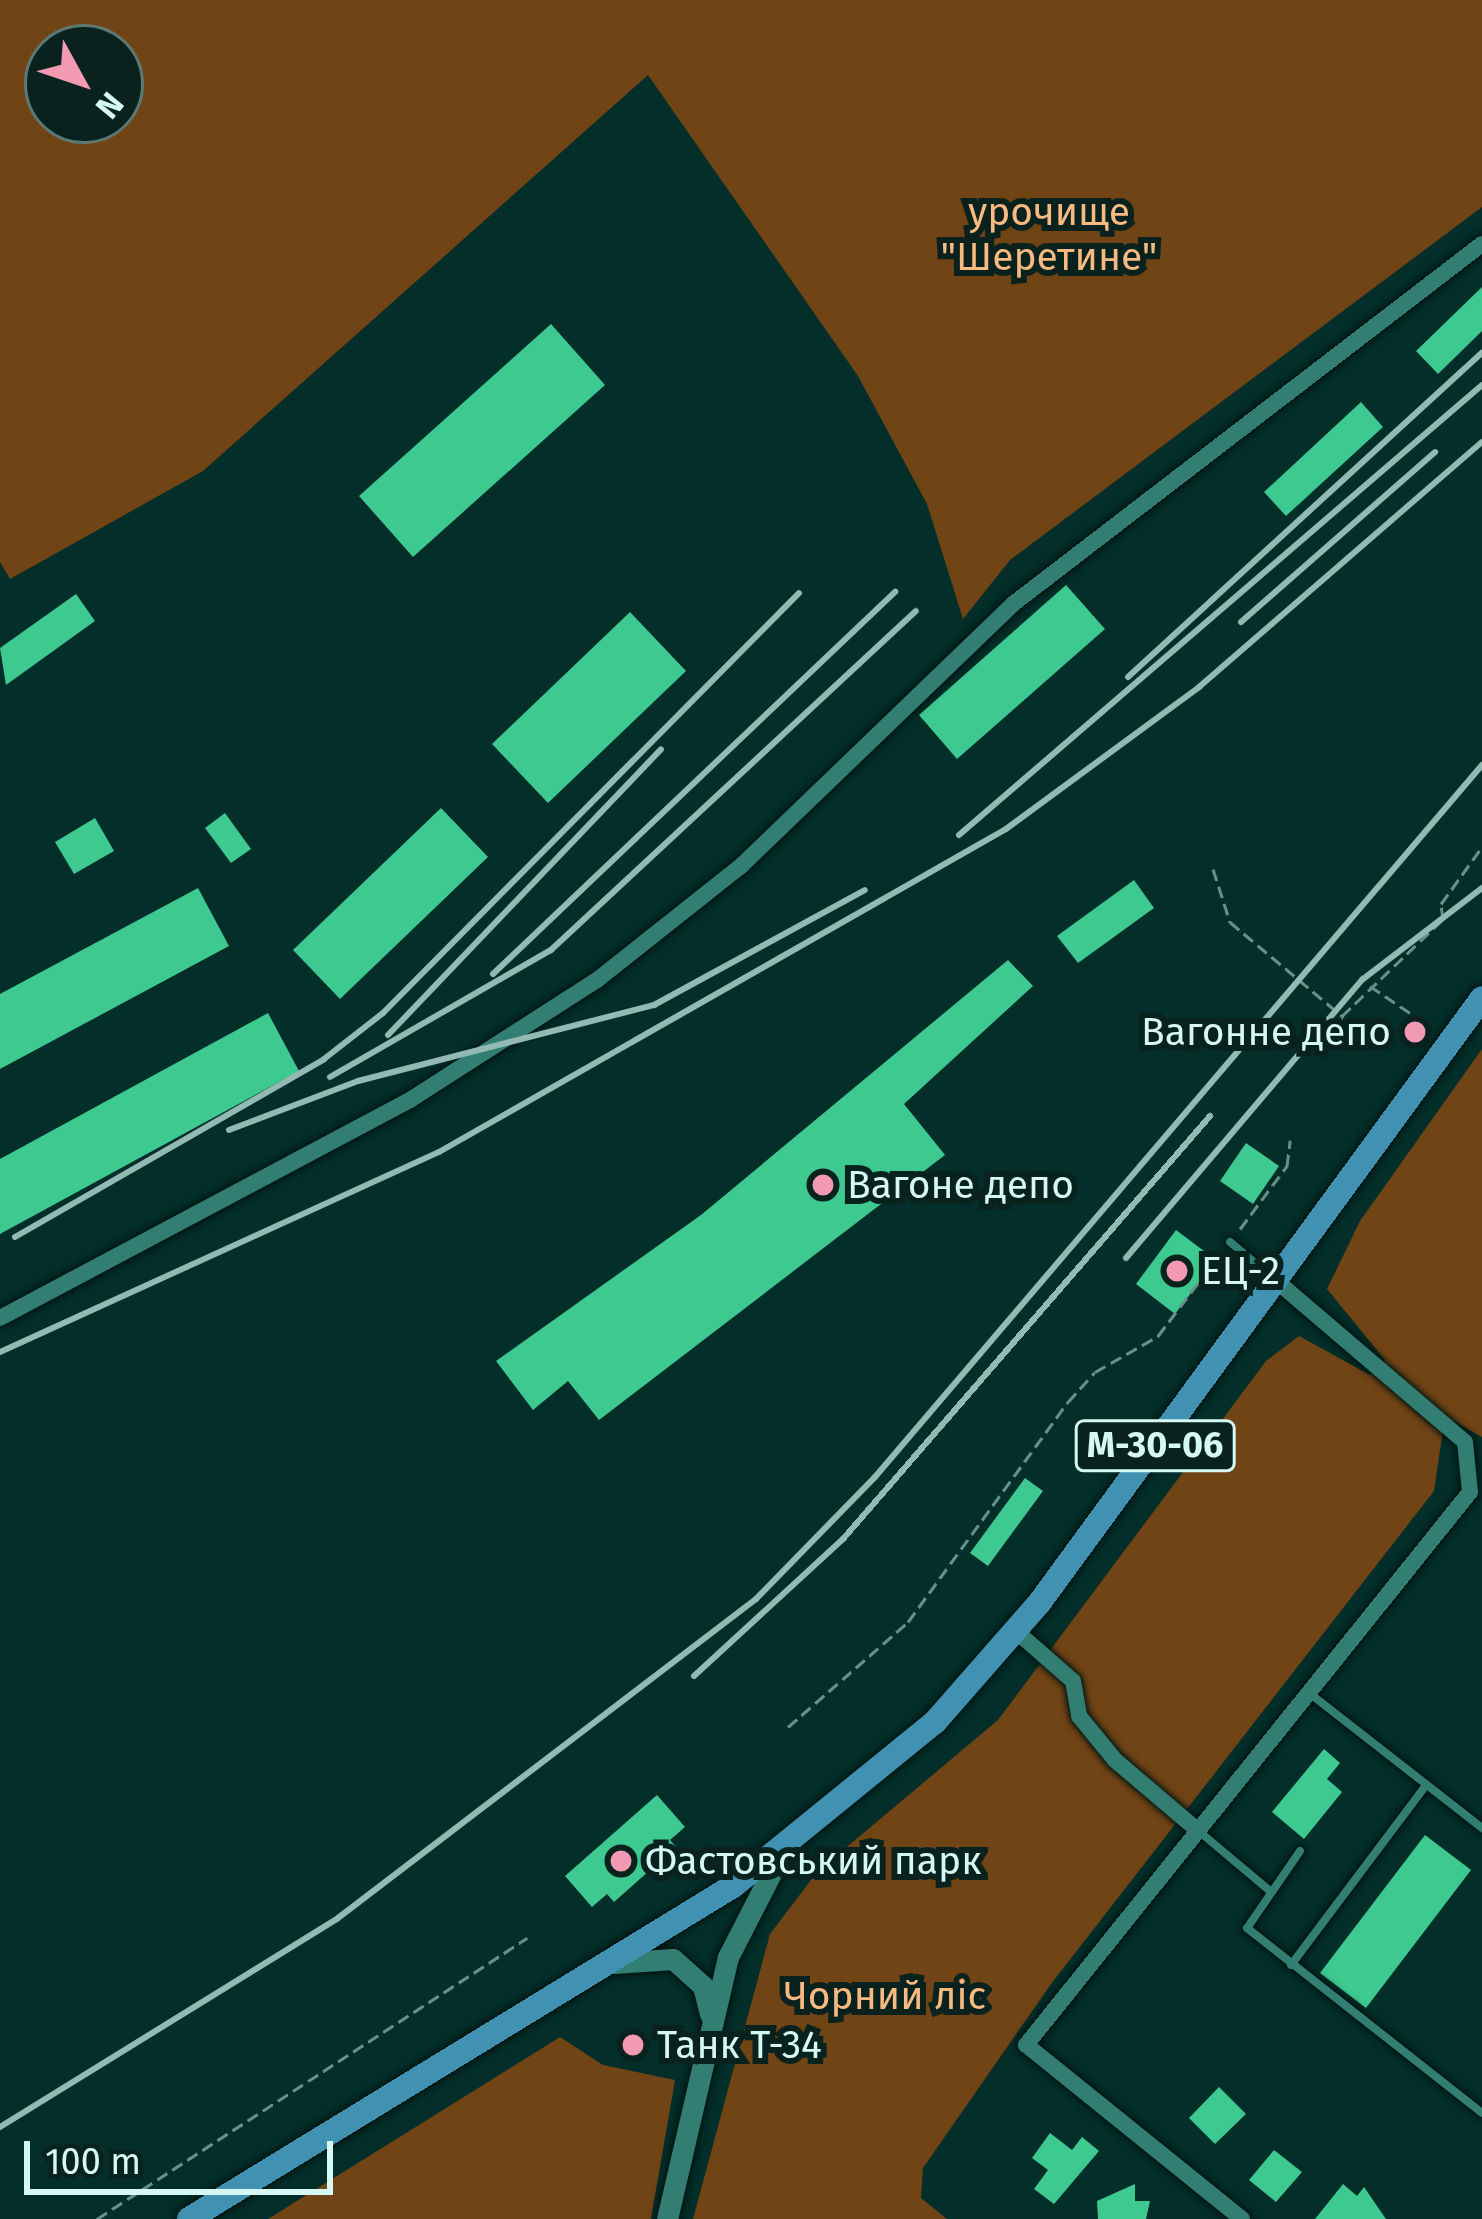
<!DOCTYPE html>
<html>
<head>
<meta charset="utf-8">
<style>
  body { margin:0 }
  #map { position:relative; width:1482px; height:2219px; overflow:hidden; background:#032e29; font-family:"Fira Sans",sans-serif }
  div>[style] { position:absolute }
  .forest>* { inset:0; background:#714415 }
  .building>* { inset:0; background:#3ec991 }
  .path>* { height:3px; margin-top:-1.5px; transform-origin:0; background:repeating-linear-gradient(90deg,#68908a 0 12px,transparent 0 18px) }
  .roads { filter:drop-shadow(0 0 3px #001411) drop-shadow(0 0 3px #001411) }
  .service>* { height:8px; margin:-4px; padding:0 4px; transform-origin:4px; border-radius:4px; background:#327e73 }
  .minor>* { height:16px; margin:-8px; padding:0 8px; transform-origin:8px; border-radius:8px; background:#327e73 }
  .tertiary>* { height:21px; margin:-10.5px; padding:0 10.5px; transform-origin:10.5px; border-radius:10.5px; background:#327e73 }
  .primary>* { height:24px; margin:-12px; padding:0 12px; transform-origin:12px; border-radius:12px; background:#4192b2 }
  .rail>* { height:6px; margin:-3px; padding:0 3px; transform-origin:3px; border-radius:3px; background:#93b9b3 }
  .dots>* { width:33px; height:33px; translate:-50% -50%; box-sizing:border-box; border:6px solid #0a221e; border-radius:50% }
  span { translate:-50% -50%; white-space:nowrap; text-align:center; line-height:1.15; -webkit-text-stroke:12px #0a221e; paint-order:stroke }
  .shield-label span { padding:3px 9px; background:#0a221e; border:3px solid; border-radius:9px; -webkit-text-stroke-width:0 }
  .shield-label { font-size:36px; color:#d5f9f2; font-weight:700 }
  .park-label { font-size:39px; color:#f9ba81 }
  .poi-label { font-size:39px; color:#d5f9f2 }
  .right { translate:-100% -50%; text-align:right }
  .left { translate:0 -50%; text-align:left }
  .north { position:absolute; left:24px; top:24px; width:120px; height:120px; box-sizing:border-box; background:#0a221e; border:3px solid #5b7873; border-radius:50%; rotate:130deg; font-size:33px; font-weight:700; line-height:48px; text-align:center; color:#d5f9f2 }
  .north::after { content:''; display:block; margin:auto; width:42px; height:54px; background:#f19ab2; clip-path:polygon(50% 0,100% 100%,50% 72%,0 100%) }
  .scale { position:absolute; left:24px; top:2141px; width:309px; height:54px; box-sizing:border-box; border:6px solid #d5f9f2; border-top:0; padding-left:15px; font-size:36px; line-height:42px; white-space:nowrap; color:#d5f9f2; -webkit-text-stroke:9px #0a221e; paint-order:stroke }
</style>
</head>
<body>
<div id="map">
  <div class="forest">
    <i style="clip-path:polygon(evenodd,0 0,1482px 0,1482px 207px,1010px 560px,963px 619px,927px 504px,858px 376px,648px 75px,203px 471px,10px 579px,0 562px,0 0,120px 48px,120px 120px,48px 120px,48px 48px,120px 48px)"></i>
    <i style="clip-path:polygon(1482px 1049px,1482px 1437px,1445px 1416px,1434px 1491px,1051px 1984px,923px 2168px,921px 2198px,947px 2219px,693px 2219px,770px 1934px,817px 1872px,998px 1720px,1266px 1361px,1299px 1336px,1370px 1375px,1385px 1360px,1327px 1289px,1360px 1221px)"></i>
    <i style="clip-path:polygon(560px 2037px,603px 2065px,675px 2080px,651px 2219px,268px 2219px)"></i>
  </div>
  <div class="building">
    <i style="clip-path:polygon(1482px 287px,1482px 331px,1438px 374px,1416px 351px)"></i>
    <i style="clip-path:polygon(551px 324px,605px 385px,413px 557px,359px 496px)"></i>
    <i style="clip-path:polygon(1361px 402px,1383px 427px,1286px 516px,1264px 492px)"></i>
    <i style="clip-path:polygon(1066px 585px,1105px 629px,957px 759px,919px 715px)"></i>
    <i style="clip-path:polygon(76px 594px,95px 621px,6px 685px,0 648px)"></i>
    <i style="clip-path:polygon(630px 612px,686px 671px,548px 803px,492px 744px)"></i>
    <i style="clip-path:polygon(441px 808px,488px 857px,340px 999px,293px 950px)"></i>
    <i style="clip-path:polygon(225px 813px,251px 849px,231px 863px,205px 828px)"></i>
    <i style="clip-path:polygon(95px 818px,114px 851px,74px 874px,55px 842px)"></i>
    <i style="clip-path:polygon(1134px 880px,1154px 908px,1078px 963px,1057px 936px)"></i>
    <i style="clip-path:polygon(198px 888px,229px 946px,0 1069px,0 994px)"></i>
    <i style="clip-path:polygon(1008px 960px,1033px 986px,904px 1104px,945px 1155px,599px 1420px,568px 1381px,533px 1410px,496px 1361px,701px 1215px)"></i>
    <i style="clip-path:polygon(268px 1013px,299px 1071px,0 1234px,0 1159px)"></i>
    <i style="clip-path:polygon(1246px 1143px,1279px 1166px,1253px 1204px,1220px 1181px)"></i>
    <i style="clip-path:polygon(1176px 1230px,1216px 1260px,1175px 1314px,1136px 1284px)"></i>
    <i style="clip-path:polygon(1025px 1478px,1043px 1491px,988px 1566px,970px 1553px)"></i>
    <i style="clip-path:polygon(1324px 1749px,1340px 1763px,1327px 1779px,1342px 1792px,1304px 1839px,1272px 1812px)"></i>
    <i style="clip-path:polygon(657px 1795px,685px 1827px,670px 1840px,676px 1847px,614px 1902px,607px 1894px,592px 1907px,565px 1876px)"></i>
    <i style="clip-path:polygon(1425px 1835px,1471px 1870px,1366px 2008px,1320px 1973px)"></i>
    <i style="clip-path:polygon(1219px 2087px,1246px 2114px,1215px 2144px,1189px 2118px)"></i>
    <i style="clip-path:polygon(1050px 2133px,1072px 2150px,1082px 2137px,1099px 2151px,1054px 2204px,1034px 2189px,1048px 2170px,1032px 2158px)"></i>
    <i style="clip-path:polygon(1274px 2150px,1302px 2172px,1276px 2202px,1249px 2180px)"></i>
    <i style="clip-path:polygon(1135px 2184px,1135px 2201px,1150px 2201px,1146px 2219px,1098px 2219px,1097px 2201px)"></i>
    <i style="clip-path:polygon(1343px 2184px,1357px 2196px,1364px 2187px,1386px 2219px,1315px 2219px)"></i>
  </div>
  <div class="path">
    <i style="left:1213px;top:869px;width:56px;rotate:72.2deg"></i>
    <i style="left:1230px;top:922px;width:146px;rotate:40deg"></i>
    <i style="left:1342px;top:1016px;width:140px;rotate:-43.8deg"></i>
    <i style="left:1443px;top:919px;width:15px;rotate:-98deg"></i>
    <i style="left:1441px;top:904px;width:70px;rotate:-54.3deg"></i>
    <i style="left:1370px;top:986px;width:63px;rotate:33.9deg"></i>
    <i style="left:1422px;top:1021px;width:13px;rotate:122deg"></i>
    <i style="left:1342px;top:1016px;width:21px;rotate:61deg"></i>
    <i style="left:1240px;top:1229px;width:79px;rotate:-53.3deg"></i>
    <i style="left:1287px;top:1166px;width:26px;rotate:-83deg"></i>
    <i style="left:788px;top:1727px;width:159px;rotate:-41.2deg"></i>
    <i style="left:908px;top:1622px;width:272px;rotate:-54deg"></i>
    <i style="left:1068px;top:1402px;width:40px;rotate:-48deg"></i>
    <i style="left:1095px;top:1372px;width:73px;rotate:-29.7deg"></i>
    <i style="left:1158px;top:1336px;width:101px;rotate:-53deg"></i>
    <i style="left:97px;top:2219px;width:514px;rotate:-33.16deg"></i>
  </div>
  <div class="roads">
    <div class="service">
      <i style="left:1230px;top:1242px;width:57px;rotate:40.1deg"></i>
      <i style="left:1308px;top:1692px;width:221px;rotate:38deg"></i>
      <i style="left:1201px;top:1833px;width:90px;rotate:40deg"></i>
      <i style="left:1300px;top:1851px;width:93px;rotate:124.5deg"></i>
      <i style="left:1247px;top:1928px;width:299px;rotate:38.2deg"></i>
      <i style="left:1291px;top:1965px;width:225px;rotate:-53.1deg"></i>
    </div>
    <div class="minor">
      <i style="left:0;top:1318px;width:464px;rotate:-28deg"></i>
      <i style="left:410px;top:1100px;width:222px;rotate:-32.7deg"></i>
      <i style="left:597px;top:980px;width:184px;rotate:-38.4deg"></i>
      <i style="left:741px;top:866px;width:378px;rotate:-43.9deg"></i>
      <i style="left:1013px;top:604px;width:591px;rotate:-37.51deg"></i>
      <i style="left:1017px;top:1632px;width:74px;rotate:41.2deg"></i>
      <i style="left:1073px;top:1681px;width:36px;rotate:80deg"></i>
      <i style="left:1079px;top:1716px;width:57px;rotate:50.7deg"></i>
      <i style="left:1115px;top:1760px;width:105px;rotate:40.4deg"></i>
      <i style="left:1242px;top:2219px;width:277px;rotate:-141.1deg"></i>
      <i style="left:1026px;top:2045px;width:709px;rotate:-51.24deg"></i>
      <i style="left:1470px;top:1492px;width:50px;rotate:-95.7deg"></i>
      <i style="left:1465px;top:1442px;width:250px;rotate:-139.5deg"></i>
    </div>
    <div class="tertiary">
      <i style="left:614px;top:1963px;width:59px;rotate:-3.9deg"></i>
      <i style="left:673px;top:1959px;width:40px;rotate:42deg"></i>
      <i style="left:703px;top:1986px;width:29px;rotate:76deg"></i>
      <i style="left:667px;top:2219px;width:269px;rotate:-76.9deg"></i>
      <i style="left:728px;top:1957px;width:118px;rotate:-62.8deg"></i>
    </div>
    <div class="primary">
      <i style="left:189px;top:2219px;width:638px;rotate:-31.47deg"></i>
      <i style="left:733px;top:1886px;width:260px;rotate:-39.1deg"></i>
      <i style="left:935px;top:1722px;width:159px;rotate:-48.8deg"></i>
      <i style="left:1040px;top:1602px;width:748px;rotate:-53.8deg"></i>
    </div>
  </div>
  <div class="rail">
    <i style="left:1241px;top:622px;width:258px;rotate:-41.2deg"></i>
    <i style="left:1128px;top:677px;width:480px;rotate:-42.5deg"></i>
    <i style="left:959px;top:835px;width:690px;rotate:-40.71deg"></i>
    <i style="left:493px;top:974px;width:555px;rotate:-43.54deg"></i>
    <i style="left:388px;top:1035px;width:395px;rotate:-46.3deg"></i>
    <i style="left:330px;top:1077px;width:255px;rotate:-29.9deg"></i>
    <i style="left:551px;top:950px;width:498px;rotate:-42.9deg"></i>
    <i style="left:229px;top:1130px;width:138px;rotate:-20.8deg"></i>
    <i style="left:358px;top:1081px;width:306px;rotate:-14.4deg"></i>
    <i style="left:654px;top:1005px;width:240px;rotate:-28.6deg"></i>
    <i style="left:15px;top:1237px;width:357px;rotate:-29.9deg"></i>
    <i style="left:324px;top:1059px;width:75px;rotate:-37.9deg"></i>
    <i style="left:383px;top:1013px;width:591px;rotate:-45.27deg"></i>
    <i style="left:1126px;top:1258px;width:366px;rotate:-49.7deg"></i>
    <i style="left:1363px;top:979px;width:150px;rotate:-37.4deg"></i>
    <i style="left:0;top:1352px;width:482px;rotate:-24.5deg"></i>
    <i style="left:439px;top:1152px;width:653px;rotate:-29.67deg"></i>
    <i style="left:1006px;top:829px;width:240px;rotate:-36.3deg"></i>
    <i style="left:1199px;top:687px;width:374px;rotate:-40.9deg"></i>
    <i style="left:694px;top:1676px;width:202px;rotate:-42.6deg"></i>
    <i style="left:843px;top:1539px;width:560px;rotate:-49.05deg"></i>
    <i style="left:0;top:2127px;width:397px;rotate:-31.7deg"></i>
    <i style="left:338px;top:1918px;width:526px;rotate:-37.35deg"></i>
    <i style="left:756px;top:1599px;width:170px;rotate:-45.7deg"></i>
    <i style="left:875px;top:1477px;width:936px;rotate:-49.55deg"></i>
  </div>
  <div class="dots">
    <i style="left:1415px;top:1032px;background:#f19ab2"></i>
    <i style="left:823px;top:1185px;background:#f19ab2"></i>
    <i style="left:1177px;top:1271px;background:#f19ab2"></i>
    <i style="left:621px;top:1861px;background:#f19ab2"></i>
    <i style="left:633px;top:2045px;background:#f19ab2"></i>
  </div>
  <div class="shield-label">
    <span style="left:1155px;top:1446px">М-30-06</span>
  </div>
  <div class="park-label">
    <span style="left:1049px;top:235px">урочище<br>"Шеретине"</span>
    <span style="left:885px;top:1996px">Чорний ліс</span>
  </div>
  <div class="poi-label">
    <span class="right" style="left:1391px;top:1032px">Вагонне депо</span>
    <span class="left" style="left:847px;top:1185px">Вагоне депо</span>
    <span class="left" style="left:1201px;top:1271px">ЕЦ-2</span>
    <span class="left" style="left:645px;top:1861px">Фастовський парк</span>
    <span class="left" style="left:657px;top:2045px">Танк Т-34</span>
  </div>
  <div class="north">N</div>
  <div class="scale">100 m</div>
</div>
</body>
</html>
